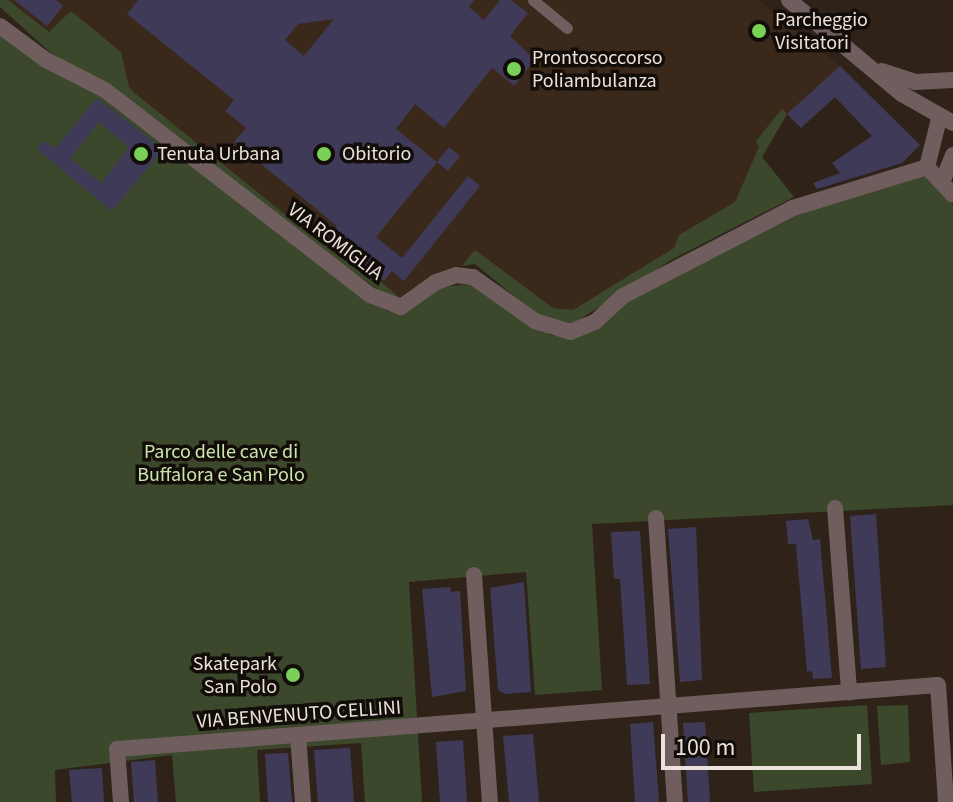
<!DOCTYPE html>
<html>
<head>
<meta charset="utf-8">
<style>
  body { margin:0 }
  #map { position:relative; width:953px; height:802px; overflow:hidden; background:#2f2319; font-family:"Source Sans 3",sans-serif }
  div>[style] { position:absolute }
  .built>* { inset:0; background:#3a291b }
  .green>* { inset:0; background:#3b482c }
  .building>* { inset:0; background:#3f3a57 }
  .pedestrian>* { height:11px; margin:-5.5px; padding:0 5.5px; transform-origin:5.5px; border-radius:5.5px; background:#6f5e5d }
  .minor>* { height:16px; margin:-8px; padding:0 8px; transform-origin:8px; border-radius:8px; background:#6f5e5d }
  .dots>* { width:22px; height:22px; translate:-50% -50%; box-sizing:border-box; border:4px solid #130d09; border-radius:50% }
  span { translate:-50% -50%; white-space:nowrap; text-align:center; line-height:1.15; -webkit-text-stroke:7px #130d09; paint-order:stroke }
  .poi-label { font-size:20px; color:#eae2db }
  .left { translate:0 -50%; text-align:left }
  .right { translate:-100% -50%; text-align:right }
  .street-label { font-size:20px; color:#eae2db }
  .park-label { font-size:20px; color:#cae5ad }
  .scale { position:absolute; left:661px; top:734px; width:200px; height:36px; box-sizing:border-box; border:4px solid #eae2db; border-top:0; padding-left:10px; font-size:24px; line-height:28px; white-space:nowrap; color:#eae2db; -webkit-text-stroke:6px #130d09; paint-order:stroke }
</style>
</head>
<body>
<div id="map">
  <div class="built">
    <i style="clip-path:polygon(0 0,758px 0,840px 66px,787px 114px,762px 156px,794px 197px,671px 260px,573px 324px,537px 315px,475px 264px,449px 268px,396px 301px,139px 107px,50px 52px,0 7px)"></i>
  </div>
  <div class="green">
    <i style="clip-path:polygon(0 0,8px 0,49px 32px,71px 11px,121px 52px,129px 87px,136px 94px,308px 233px,325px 234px,400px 298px,390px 298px,317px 246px,139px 107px,50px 52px,0 7px)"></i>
    <i style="clip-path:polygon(0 32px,103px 91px,387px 311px,406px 313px,441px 287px,470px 284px,550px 335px,576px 338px,628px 301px,794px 212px,925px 174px,940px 184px,953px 205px,953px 505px,592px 524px,602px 690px,535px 695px,526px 572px,409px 582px,422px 802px,365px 802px,361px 743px,257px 750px,260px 802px,176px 802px,172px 755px,55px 770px,56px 802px,0 802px)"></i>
    <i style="clip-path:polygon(782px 109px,787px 114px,762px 157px,794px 197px,671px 260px,573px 324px,537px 315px,475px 264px,462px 266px,475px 250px,553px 308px,573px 310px,674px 248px,679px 235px,735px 202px,759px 147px,756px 141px)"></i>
    <i style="clip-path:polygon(867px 705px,872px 784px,754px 792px,749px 713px)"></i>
    <i style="clip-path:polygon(908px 705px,910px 762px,881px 765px,877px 706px)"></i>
  </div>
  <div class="building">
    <i style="clip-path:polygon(14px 0,56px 0,63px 6px,47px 26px)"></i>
    <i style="clip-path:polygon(evenodd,138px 0,474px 0,469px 7px,484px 20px,500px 0,511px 0,528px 13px,510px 36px,535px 60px,514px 86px,492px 68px,444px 128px,415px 104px,396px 129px,437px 162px,376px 237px,402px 258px,468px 176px,480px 186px,404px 281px,392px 271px,384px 281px,328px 237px,337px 226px,234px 142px,246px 128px,225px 111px,234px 100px,127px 14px,138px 0,334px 19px,304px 56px,285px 40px,298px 24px,334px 19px)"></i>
    <i style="clip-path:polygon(840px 66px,920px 145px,902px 163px,817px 189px,813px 183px,840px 173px,832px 163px,872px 136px,835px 97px,801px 128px,787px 114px)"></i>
    <i style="clip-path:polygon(evenodd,97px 98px,163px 149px,112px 211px,37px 149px,44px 141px,55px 149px,97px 98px,99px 122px,129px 147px,101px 183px,70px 158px,99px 122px)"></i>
    <i style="clip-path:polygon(449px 147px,460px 156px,448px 171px,437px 162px)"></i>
    <i style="clip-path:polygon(876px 514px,886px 667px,861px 669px,850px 516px)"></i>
    <i style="clip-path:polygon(808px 519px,813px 540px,820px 539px,832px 678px,813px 679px,812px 671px,807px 672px,796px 544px,788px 544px,786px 521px)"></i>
    <i style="clip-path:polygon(696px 527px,702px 680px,680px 682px,668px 529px)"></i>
    <i style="clip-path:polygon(640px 531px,650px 684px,627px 685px,620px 579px,614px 579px,611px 532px)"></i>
    <i style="clip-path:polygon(524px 582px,531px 692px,505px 694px,498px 690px,490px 588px)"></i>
    <i style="clip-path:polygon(450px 587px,451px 592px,460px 591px,466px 691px,432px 697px,422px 589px)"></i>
    <i style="clip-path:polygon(653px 722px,659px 802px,635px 802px,630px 724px)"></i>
    <i style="clip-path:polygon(705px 722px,710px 802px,688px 802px,683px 723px)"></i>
    <i style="clip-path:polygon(533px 734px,539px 802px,509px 802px,503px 736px)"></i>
    <i style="clip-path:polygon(463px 740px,467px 802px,440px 802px,436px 742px)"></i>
    <i style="clip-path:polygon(350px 748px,354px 802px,318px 802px,314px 750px)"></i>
    <i style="clip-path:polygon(288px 753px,292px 802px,268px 802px,265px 754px)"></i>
    <i style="clip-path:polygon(155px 760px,158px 802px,134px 802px,131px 762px)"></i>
    <i style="clip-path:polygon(102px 768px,104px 802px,72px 802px,69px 770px)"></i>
  </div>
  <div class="pedestrian">
    <i style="left:533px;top:0;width:44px;rotate:39.5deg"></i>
  </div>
  <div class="minor">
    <i style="left:789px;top:0;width:147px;rotate:39.8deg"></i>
    <i style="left:902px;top:94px;width:59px;rotate:29.6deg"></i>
    <i style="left:0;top:26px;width:57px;rotate:36.5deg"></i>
    <i style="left:46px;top:60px;width:66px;rotate:27deg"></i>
    <i style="left:105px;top:90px;width:335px;rotate:37.7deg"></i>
    <i style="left:370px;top:295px;width:33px;rotate:21deg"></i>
    <i style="left:401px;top:307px;width:43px;rotate:-35.5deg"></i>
    <i style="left:436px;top:282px;width:21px;rotate:-19deg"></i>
    <i style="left:456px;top:275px;width:17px;rotate:7deg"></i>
    <i style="left:473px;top:277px;width:76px;rotate:35.4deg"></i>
    <i style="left:535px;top:321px;width:37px;rotate:17deg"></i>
    <i style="left:570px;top:332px;width:27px;rotate:-22deg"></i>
    <i style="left:595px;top:322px;width:38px;rotate:-43deg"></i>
    <i style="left:623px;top:296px;width:191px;rotate:-27.4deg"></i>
    <i style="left:793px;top:208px;width:140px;rotate:-17deg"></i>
    <i style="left:927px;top:167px;width:38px;rotate:47deg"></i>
    <i style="left:882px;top:71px;width:35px;rotate:18deg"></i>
    <i style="left:915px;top:82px;width:38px;rotate:-3deg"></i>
    <i style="left:927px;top:167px;width:49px;rotate:-76deg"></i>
    <i style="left:943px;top:180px;width:27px;rotate:-68deg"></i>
    <i style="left:835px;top:508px;width:185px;rotate:85.6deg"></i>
    <i style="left:656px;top:518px;width:285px;rotate:86.2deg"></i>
    <i style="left:474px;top:575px;width:228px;rotate:86deg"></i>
    <i style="left:298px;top:735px;width:67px;rotate:85.7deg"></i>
    <i style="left:121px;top:802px;width:53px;rotate:-94.3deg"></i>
    <i style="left:117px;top:749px;width:823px;rotate:-4.46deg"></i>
    <i style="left:938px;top:685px;width:117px;rotate:86.1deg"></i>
  </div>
  <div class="dots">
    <i style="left:759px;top:31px;background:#7ad157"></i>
    <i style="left:514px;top:69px;background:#7ad157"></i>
    <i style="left:141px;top:154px;background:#7ad157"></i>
    <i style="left:324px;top:154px;background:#7ad157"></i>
    <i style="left:293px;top:675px;background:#7ad157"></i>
  </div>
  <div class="poi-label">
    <span class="left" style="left:775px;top:32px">Parcheggio<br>Visitatori</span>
    <span class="left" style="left:532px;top:70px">Prontosoccorso<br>Poliambulanza</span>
    <span class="left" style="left:157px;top:154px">Tenuta Urbana</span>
    <span class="left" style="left:342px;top:154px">Obitorio</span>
    <span class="right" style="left:277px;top:676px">Skatepark<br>San Polo</span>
  </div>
  <div class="street-label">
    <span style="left:335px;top:242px;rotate:37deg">VIA ROMIGLIA</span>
    <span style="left:299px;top:715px;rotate:-4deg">VIA BENVENUTO CELLINI</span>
  </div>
  <div class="park-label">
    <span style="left:221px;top:464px">Parco delle cave di<br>Buffalora e San Polo</span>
  </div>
  <div class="scale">100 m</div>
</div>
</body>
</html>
